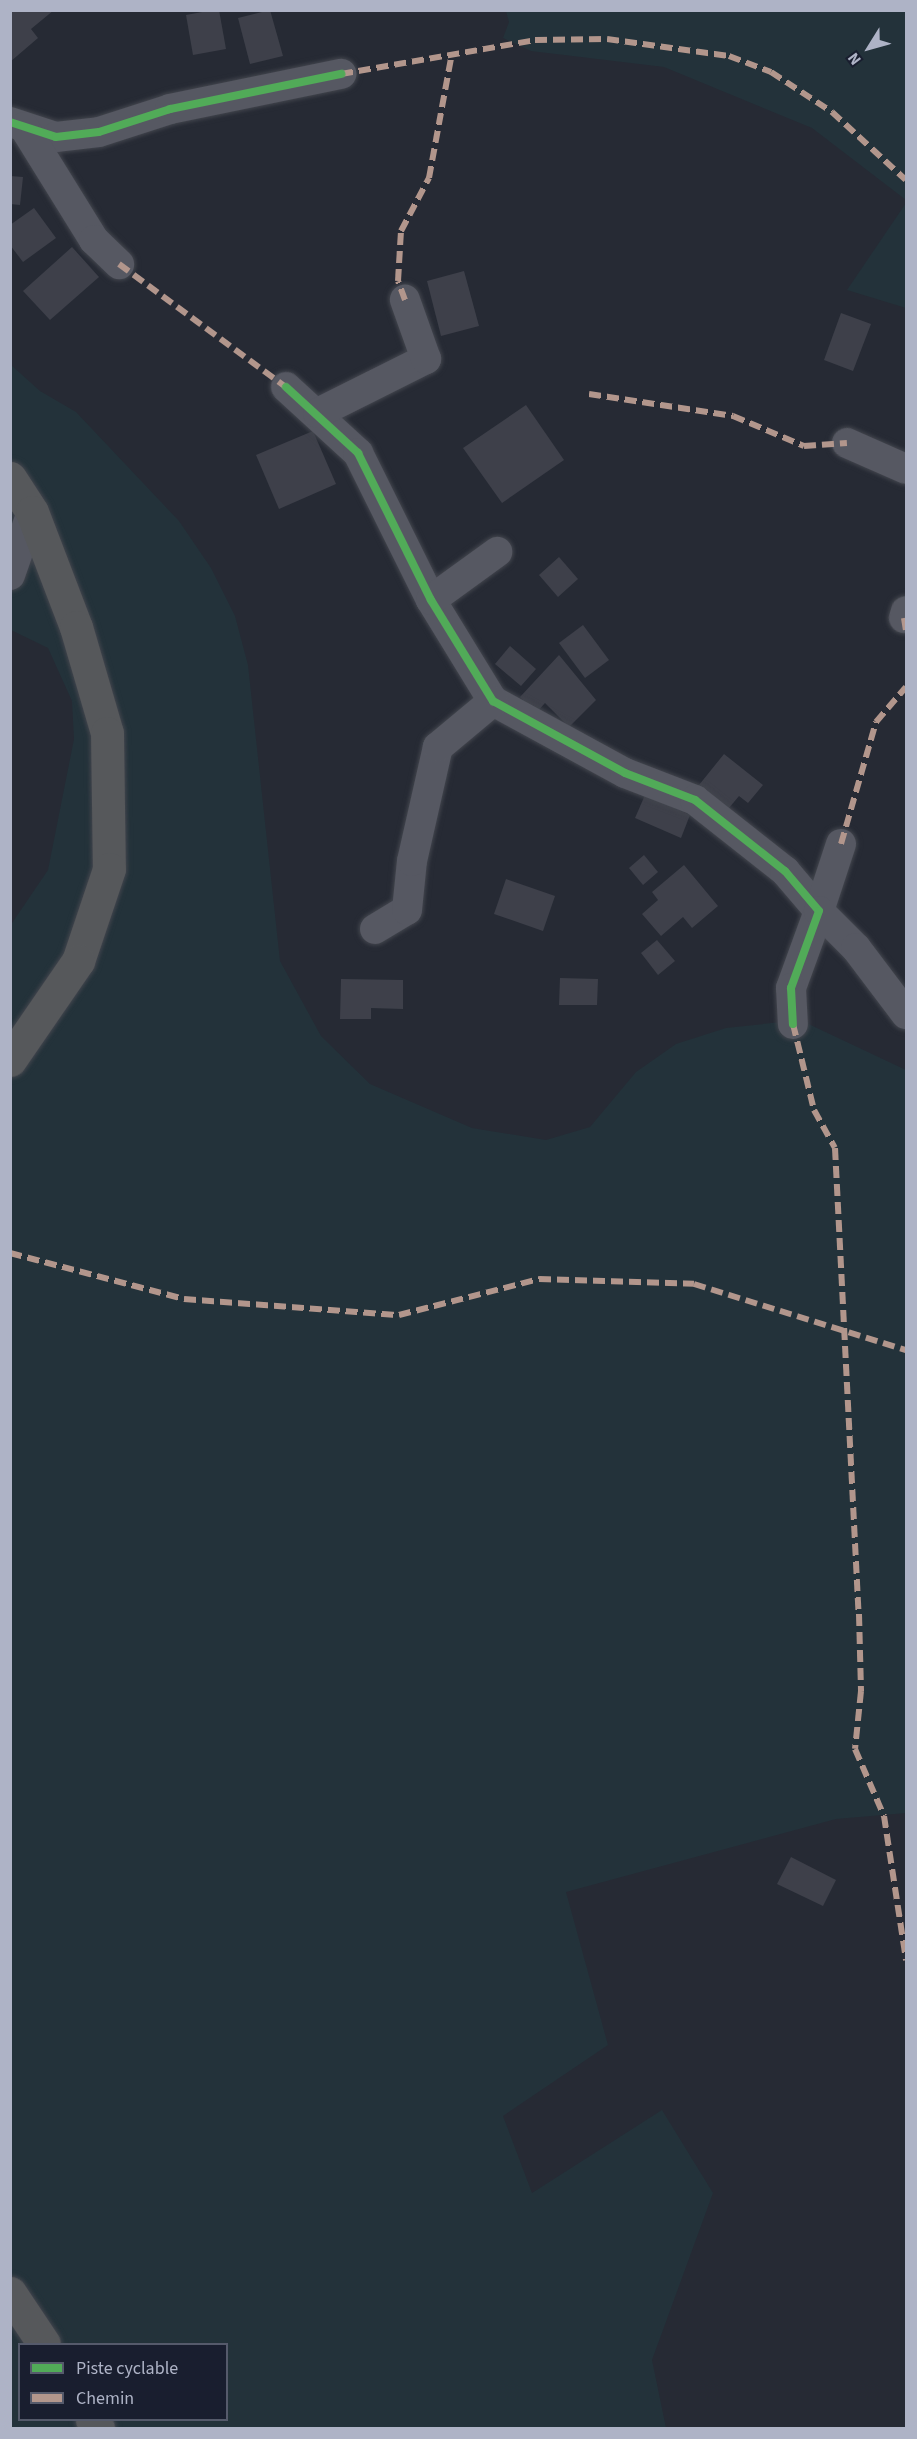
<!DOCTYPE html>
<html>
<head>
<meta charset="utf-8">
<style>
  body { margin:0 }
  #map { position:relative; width:917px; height:2439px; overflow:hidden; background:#262a34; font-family:"Source Sans 3",sans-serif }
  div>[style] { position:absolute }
  .green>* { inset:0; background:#23323a }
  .building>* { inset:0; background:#3e404a }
  .roads { filter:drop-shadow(0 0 2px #42454d) drop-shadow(0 0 2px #42454d) }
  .street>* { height:30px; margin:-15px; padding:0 15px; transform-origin:15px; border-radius:15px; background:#565862 }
  .highway>* { height:33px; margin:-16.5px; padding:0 16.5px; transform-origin:16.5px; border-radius:16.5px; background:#56585b }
  .quiet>* { height:6px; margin-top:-3px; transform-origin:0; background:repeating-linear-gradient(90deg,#b2968c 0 12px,transparent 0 18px) }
  .cycleway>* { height:8px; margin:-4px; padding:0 4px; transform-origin:4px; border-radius:4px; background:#51ab58 }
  span { translate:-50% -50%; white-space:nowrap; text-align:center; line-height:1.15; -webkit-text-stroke:6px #191e2f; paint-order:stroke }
  .frame { position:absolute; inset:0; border:12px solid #aeb3c6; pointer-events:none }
  .legend { position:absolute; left:18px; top:2343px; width:210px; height:78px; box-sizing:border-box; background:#191e2f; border:2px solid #555a6b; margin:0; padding:8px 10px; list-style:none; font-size:18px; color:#aeb3c6 }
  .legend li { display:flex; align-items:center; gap:12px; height:30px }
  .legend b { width:30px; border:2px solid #555a6b }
  .north { position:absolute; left:839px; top:18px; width:60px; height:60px; -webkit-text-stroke:4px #191e2f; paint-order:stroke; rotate:233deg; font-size:16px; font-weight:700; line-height:24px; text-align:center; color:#aeb3c6 }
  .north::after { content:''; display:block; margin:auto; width:21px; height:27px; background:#aeb3c6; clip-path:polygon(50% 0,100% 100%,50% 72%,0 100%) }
</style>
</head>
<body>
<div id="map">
  <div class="green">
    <i style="clip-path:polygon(506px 11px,906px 11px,906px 200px,812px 128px,664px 67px,531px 51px,503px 38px,509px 22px)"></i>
    <i style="clip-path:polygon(906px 203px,906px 308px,847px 290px)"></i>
    <i style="clip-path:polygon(evenodd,10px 364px,40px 391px,76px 412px,179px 521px,211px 568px,235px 616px,248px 665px,280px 961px,321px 1036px,370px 1084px,472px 1128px,546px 1140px,590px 1127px,636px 1072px,676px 1044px,726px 1028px,800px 1020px,906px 1070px,906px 1813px,836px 1819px,566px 1892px,608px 2045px,503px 2116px,532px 2193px,662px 2110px,713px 2193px,652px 2360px,666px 2428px,11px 2428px,10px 926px,48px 870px,74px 739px,72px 701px,48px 648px,11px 630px,10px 364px,20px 2344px,226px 2344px,226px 2420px,20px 2420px,20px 2344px)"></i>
  </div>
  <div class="building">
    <i style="clip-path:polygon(10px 10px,54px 10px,31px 29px,38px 38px,10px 62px)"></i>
    <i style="clip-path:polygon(213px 10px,219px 10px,226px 49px,193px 55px,186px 15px)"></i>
    <i style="clip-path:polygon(270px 10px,283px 56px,250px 64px,238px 18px)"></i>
    <i style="clip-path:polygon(10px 176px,23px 177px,20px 205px,10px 204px)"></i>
    <i style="clip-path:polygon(34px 208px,56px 238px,23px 262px,10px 245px,10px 225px)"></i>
    <i style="clip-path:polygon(72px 247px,99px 277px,50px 320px,23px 291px)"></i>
    <i style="clip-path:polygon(464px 271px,479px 326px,441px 336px,427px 281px)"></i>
    <i style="clip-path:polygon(841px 313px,871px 324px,853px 371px,824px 360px)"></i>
    <i style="clip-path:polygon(526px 405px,564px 460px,502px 503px,463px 448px)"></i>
    <i style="clip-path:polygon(313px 431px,336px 484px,279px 509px,256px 455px)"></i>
    <i style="clip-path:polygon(559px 557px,578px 579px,558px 597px,539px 575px)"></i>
    <i style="clip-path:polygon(583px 625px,609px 660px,585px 678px,559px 643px)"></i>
    <i style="clip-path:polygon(510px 646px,536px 669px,521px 686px,495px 664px)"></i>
    <i style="clip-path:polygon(559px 655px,596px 700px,569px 727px,545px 703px,536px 713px,520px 697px)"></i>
    <i style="clip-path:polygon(724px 754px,763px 785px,748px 803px,739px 796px,729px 808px,699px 785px)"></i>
    <i style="clip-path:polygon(645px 795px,690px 815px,681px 838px,635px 818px)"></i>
    <i style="clip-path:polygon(644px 855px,658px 872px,643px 885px,629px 868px)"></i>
    <i style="clip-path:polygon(684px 865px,718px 906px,692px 928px,683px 917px,661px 936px,642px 914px,658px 900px,652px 892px)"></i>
    <i style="clip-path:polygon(506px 879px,555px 896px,543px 931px,494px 914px)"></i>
    <i style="clip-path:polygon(657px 940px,675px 961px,658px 975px,641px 953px)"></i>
    <i style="clip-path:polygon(560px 978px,598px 979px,597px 1005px,559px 1005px)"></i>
    <i style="clip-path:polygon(341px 979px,403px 980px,403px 1009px,371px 1008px,371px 1019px,340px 1019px)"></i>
    <i style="clip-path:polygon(791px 1857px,836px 1880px,823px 1906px,777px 1884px)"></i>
  </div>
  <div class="roads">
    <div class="street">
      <i style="left:10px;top:122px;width:48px;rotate:18.1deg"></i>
      <i style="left:56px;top:137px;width:43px;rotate:-6.6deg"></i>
      <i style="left:99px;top:132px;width:75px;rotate:-17.9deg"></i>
      <i style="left:170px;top:109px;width:175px;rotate:-11.6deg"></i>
      <i style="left:24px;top:127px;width:133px;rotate:58.2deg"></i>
      <i style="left:94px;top:240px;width:35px;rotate:44deg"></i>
      <i style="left:286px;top:387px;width:98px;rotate:42.5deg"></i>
      <i style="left:358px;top:453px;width:164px;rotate:63.6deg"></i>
      <i style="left:431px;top:600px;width:119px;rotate:58.5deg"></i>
      <i style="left:493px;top:701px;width:150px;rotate:28.6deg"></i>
      <i style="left:625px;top:773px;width:75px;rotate:21.1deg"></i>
      <i style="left:695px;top:800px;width:115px;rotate:38.3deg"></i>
      <i style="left:785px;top:871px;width:52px;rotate:49.6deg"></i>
      <i style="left:819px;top:911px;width:82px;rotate:110deg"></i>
      <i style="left:791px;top:988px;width:36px;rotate:87deg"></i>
      <i style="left:318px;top:413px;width:121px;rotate:-26.6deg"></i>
      <i style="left:426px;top:359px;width:63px;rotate:-109.6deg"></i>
      <i style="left:847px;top:443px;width:64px;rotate:23.8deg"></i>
      <i style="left:10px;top:575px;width:67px;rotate:-70.8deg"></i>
      <i style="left:431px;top:600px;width:82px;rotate:-36deg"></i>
      <i style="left:904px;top:618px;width:7px;rotate:-74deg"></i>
      <i style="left:841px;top:844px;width:71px;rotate:108.2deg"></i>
      <i style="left:819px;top:911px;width:52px;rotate:45deg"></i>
      <i style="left:856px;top:948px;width:83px;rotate:52.9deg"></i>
      <i style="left:375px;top:929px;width:37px;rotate:-31deg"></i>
      <i style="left:407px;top:910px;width:49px;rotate:-84.2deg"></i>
      <i style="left:412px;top:861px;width:117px;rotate:-77.2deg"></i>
      <i style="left:438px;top:747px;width:72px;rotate:-39.9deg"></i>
    </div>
    <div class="highway">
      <i style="left:10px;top:478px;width:40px;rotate:57.1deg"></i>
      <i style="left:32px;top:512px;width:123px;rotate:69.1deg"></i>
      <i style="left:76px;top:627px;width:110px;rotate:73.7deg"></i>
      <i style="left:107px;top:733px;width:136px;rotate:89.2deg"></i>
      <i style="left:109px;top:869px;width:97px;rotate:108.6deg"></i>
      <i style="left:78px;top:961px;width:120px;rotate:124.5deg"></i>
      <i style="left:10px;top:2293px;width:61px;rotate:56.3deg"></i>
      <i style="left:92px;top:2420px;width:10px;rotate:53deg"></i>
    </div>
  </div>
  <div class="quiet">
    <i style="left:341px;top:74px;width:197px;rotate:-9.9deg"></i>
    <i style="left:535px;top:40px;width:72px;rotate:-0.8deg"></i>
    <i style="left:607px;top:39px;width:123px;rotate:7.9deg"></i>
    <i style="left:729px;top:56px;width:45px;rotate:20.9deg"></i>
    <i style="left:771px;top:72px;width:73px;rotate:33.3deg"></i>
    <i style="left:832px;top:112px;width:100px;rotate:42.6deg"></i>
    <i style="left:119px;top:264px;width:207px;rotate:36.4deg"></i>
    <i style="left:405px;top:300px;width:20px;rotate:-110deg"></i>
    <i style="left:398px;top:281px;width:50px;rotate:-86.6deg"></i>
    <i style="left:401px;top:231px;width:60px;rotate:-62.2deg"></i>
    <i style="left:429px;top:178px;width:127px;rotate:-79.6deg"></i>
    <i style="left:589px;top:394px;width:146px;rotate:8.7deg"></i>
    <i style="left:733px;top:416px;width:77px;rotate:22.9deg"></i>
    <i style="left:804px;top:446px;width:43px;rotate:-4deg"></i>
    <i style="left:904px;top:618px;width:12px;rotate:81deg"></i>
    <i style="left:841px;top:844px;width:127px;rotate:-74deg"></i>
    <i style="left:876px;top:722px;width:46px;rotate:-49.4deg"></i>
    <i style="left:793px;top:1024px;width:89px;rotate:76.3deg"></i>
    <i style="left:814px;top:1110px;width:43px;rotate:61.1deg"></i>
    <i style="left:835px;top:1148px;width:467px;rotate:87.1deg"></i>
    <i style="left:859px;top:1614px;width:77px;rotate:88.5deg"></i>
    <i style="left:861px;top:1691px;width:58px;rotate:95.9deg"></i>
    <i style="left:855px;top:1749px;width:73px;rotate:66.6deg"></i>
    <i style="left:884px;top:1816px;width:146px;rotate:81.3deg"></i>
    <i style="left:10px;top:1253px;width:180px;rotate:14.8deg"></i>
    <i style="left:184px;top:1299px;width:216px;rotate:4.3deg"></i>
    <i style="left:399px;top:1315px;width:145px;rotate:-14.4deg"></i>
    <i style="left:539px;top:1279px;width:155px;rotate:1.8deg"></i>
    <i style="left:694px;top:1284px;width:222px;rotate:17.3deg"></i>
  </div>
  <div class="cycleway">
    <i style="left:10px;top:122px;width:48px;rotate:18.1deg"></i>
    <i style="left:56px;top:137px;width:43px;rotate:-6.6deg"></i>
    <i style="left:99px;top:132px;width:75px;rotate:-17.9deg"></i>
    <i style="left:170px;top:109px;width:175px;rotate:-11.6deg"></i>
    <i style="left:286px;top:387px;width:98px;rotate:42.5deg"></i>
    <i style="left:358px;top:453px;width:164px;rotate:63.6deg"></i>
    <i style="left:431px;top:600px;width:119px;rotate:58.5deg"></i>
    <i style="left:493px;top:701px;width:150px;rotate:28.6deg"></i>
    <i style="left:625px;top:773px;width:75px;rotate:21.1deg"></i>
    <i style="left:695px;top:800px;width:115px;rotate:38.3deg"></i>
    <i style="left:785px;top:871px;width:52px;rotate:49.6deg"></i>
    <i style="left:819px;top:911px;width:82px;rotate:110deg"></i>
    <i style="left:791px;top:988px;width:36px;rotate:87deg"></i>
  </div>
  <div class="frame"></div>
  <ul class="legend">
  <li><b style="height:8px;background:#51ab58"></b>Piste cyclable</li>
  <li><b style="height:8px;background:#b2968c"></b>Chemin</li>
  </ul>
  <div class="north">N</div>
</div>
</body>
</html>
